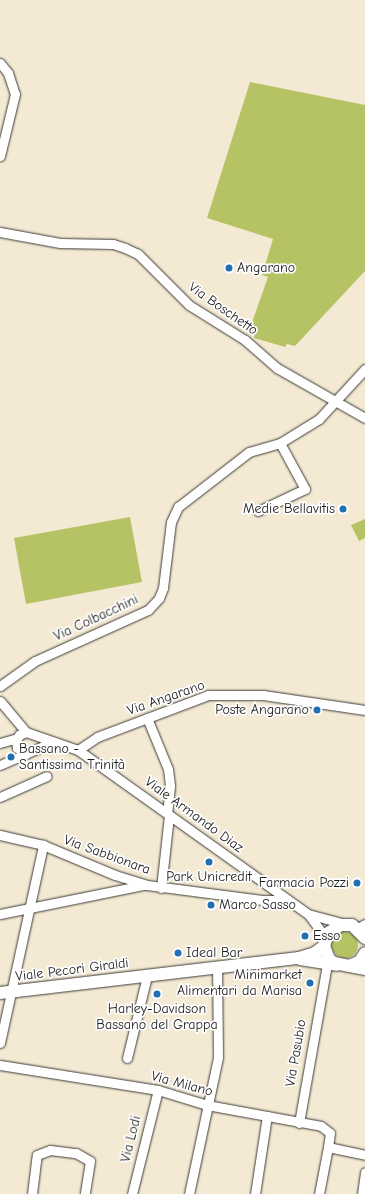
<!DOCTYPE html>
<html>
<head>
<meta charset="utf-8">
<style>
  body { margin:0 }
  #map { position:relative; width:365px; height:1194px; overflow:hidden; background:#f4e9d3; font-family:"Comic Neue",sans-serif }
  div>[style] { position:absolute }
  .green>* { inset:0; background:#b6c365 }
  .round { border-radius:50% }
  .roads { filter:drop-shadow(0 0 1px #3c3b37) drop-shadow(0 0 1px #3c3b37) }
  .minor>* { height:9px; margin:-4.5px; padding:0 4.5px; transform-origin:4.5px; border-radius:4.5px; background:#fff }
  .major>* { height:12px; margin:-6px; padding:0 6px; transform-origin:6px; border-radius:6px; background:#fff }
  .dots>* { width:11px; height:11px; translate:-50% -50%; box-sizing:border-box; border:2px solid #fff; border-radius:50% }
  span { translate:-50% -50%; white-space:nowrap; text-align:center; line-height:1.15; -webkit-text-stroke:3.5px #fff; paint-order:stroke }
  .poi-label { font-size:14px; color:#1c1c1c }
  .left { translate:0 -50%; text-align:left }
  .right { translate:-100% -50%; text-align:right }
  .street-label { font-size:14px; color:#1c1c1c }
</style>
</head>
<body>
<div id="map">
  <div class="green">
    <i style="clip-path:polygon(250px 82px,365px 105px,365px 271px,295px 346px,287px 344px,285px 347px,254px 338px,255px 333px,249px 331px,268px 277px,262px 275px,273px 239px,207px 218px)"></i>
    <i style="clip-path:polygon(130px 517px,142px 582px,26px 604px,14px 538px)"></i>
    <i style="clip-path:polygon(365px 519px,365px 538px,359px 541px,351px 525px)"></i>
    <i class="round" style="left:332px;top:932px;width:26px;height:26px"></i>
  </div>
  <div class="roads">
    <div class="minor">
      <i style="left:0;top:63px;width:13px;rotate:51deg"></i>
      <i style="left:8px;top:73px;width:22px;rotate:72deg"></i>
      <i style="left:15px;top:94px;width:64px;rotate:103.6deg"></i>
      <i style="left:0;top:232px;width:61px;rotate:10.4deg"></i>
      <i style="left:60px;top:243px;width:53px;rotate:1.1deg"></i>
      <i style="left:113px;top:244px;width:13px;rotate:18deg"></i>
      <i style="left:125px;top:248px;width:14px;rotate:25deg"></i>
      <i style="left:138px;top:254px;width:72px;rotate:45deg"></i>
      <i style="left:189px;top:305px;width:66px;rotate:32deg"></i>
      <i style="left:245px;top:340px;width:43px;rotate:41.2deg"></i>
      <i style="left:277px;top:368px;width:101px;rotate:29.6deg"></i>
      <i style="left:258px;top:511px;width:52px;rotate:-25.1deg"></i>
      <i style="left:305px;top:489px;width:52px;rotate:-118.5deg"></i>
      <i style="left:0;top:686px;width:43px;rotate:-35.5deg"></i>
      <i style="left:35px;top:661px;width:124px;rotate:-24.3deg"></i>
      <i style="left:148px;top:610px;width:16px;rotate:-47deg"></i>
      <i style="left:159px;top:598px;width:11px;rotate:-68deg"></i>
      <i style="left:163px;top:588px;width:66px;rotate:-83.1deg"></i>
      <i style="left:171px;top:522px;width:17px;rotate:-65deg"></i>
      <i style="left:178px;top:507px;width:90px;rotate:-37.8deg"></i>
      <i style="left:249px;top:452px;width:32px;rotate:-16deg"></i>
      <i style="left:280px;top:443px;width:46px;rotate:-31.6deg"></i>
      <i style="left:319px;top:419px;width:68px;rotate:-47.4deg"></i>
      <i style="left:0;top:701px;width:40px;rotate:50deg"></i>
      <i style="left:147px;top:718px;width:55px;rotate:67.6deg"></i>
      <i style="left:168px;top:769px;width:17px;rotate:83deg"></i>
      <i style="left:170px;top:786px;width:27px;rotate:96deg"></i>
      <i style="left:0;top:743px;width:18px;rotate:-16deg"></i>
      <i style="left:78px;top:750px;width:23px;rotate:-34deg"></i>
      <i style="left:97px;top:737px;width:119px;rotate:-20.7deg"></i>
      <i style="left:208px;top:695px;width:55px"></i>
      <i style="left:263px;top:695px;width:103px;rotate:8.4deg"></i>
      <i style="left:26px;top:754px;width:11px;rotate:-146deg"></i>
      <i style="left:17px;top:748px;width:7px;rotate:-98deg"></i>
      <i style="left:16px;top:741px;width:7px;rotate:-63deg"></i>
      <i style="left:19px;top:735px;width:8px;rotate:-23deg"></i>
      <i style="left:26px;top:732px;width:55px;rotate:19.1deg"></i>
      <i style="left:78px;top:750px;width:282px;rotate:35.5deg"></i>
      <i style="left:308px;top:914px;width:38px;rotate:15deg"></i>
      <i style="left:0;top:765px;width:47px;rotate:-23.8deg"></i>
      <i style="left:43px;top:746px;width:15px;rotate:-11deg"></i>
      <i style="left:0;top:797px;width:51px;rotate:-24.1deg"></i>
      <i style="left:0;top:835px;width:44px;rotate:13.1deg"></i>
      <i style="left:43px;top:845px;width:78px;rotate:22.6deg"></i>
      <i style="left:115px;top:875px;width:34px;rotate:17deg"></i>
      <i style="left:147px;top:885px;width:116px;rotate:7.4deg"></i>
      <i style="left:262px;top:900px;width:12px"></i>
      <i style="left:274px;top:900px;width:9px;rotate:-18deg"></i>
      <i style="left:161px;top:888px;width:73px;rotate:-83.7deg"></i>
      <i style="left:0;top:914px;width:147px;rotate:-11.4deg"></i>
      <i style="left:309px;top:915px;width:29px;rotate:54deg"></i>
      <i style="left:358px;top:928px;width:8px;rotate:-30deg"></i>
      <i style="left:0;top:1043px;width:203px;rotate:-77.7deg"></i>
      <i style="left:127px;top:1058px;width:84px;rotate:-76.3deg"></i>
      <i style="left:0;top:1065px;width:160px;rotate:9deg"></i>
      <i style="left:158px;top:1090px;width:51px;rotate:17deg"></i>
      <i style="left:207px;top:1105px;width:116px;rotate:10.4deg"></i>
      <i style="left:321px;top:1126px;width:11px;rotate:38deg"></i>
      <i style="left:330px;top:1133px;width:14px;rotate:98deg"></i>
      <i style="left:328px;top:1147px;width:38px;rotate:12deg"></i>
      <i style="left:299px;top:1123px;width:161px;rotate:-80deg"></i>
      <i style="left:32px;top:1194px;width:39px;rotate:-83deg"></i>
      <i style="left:37px;top:1155px;width:14px;rotate:-21deg"></i>
      <i style="left:50px;top:1150px;width:26px;rotate:7deg"></i>
      <i style="left:76px;top:1153px;width:16px;rotate:30deg"></i>
      <i style="left:90px;top:1161px;width:33px;rotate:99deg"></i>
      <i style="left:132px;top:1194px;width:107px;rotate:-76deg"></i>
      <i style="left:189px;top:1194px;width:140px;rotate:-78deg"></i>
      <i style="left:218px;top:1057px;width:89px;rotate:-90.6deg"></i>
      <i style="left:255px;top:1194px;width:79px;rotate:-81.3deg"></i>
      <i style="left:319px;top:1194px;width:48px;rotate:-79.2deg"></i>
      <i style="left:362px;top:1194px;width:22px;rotate:-82deg"></i>
    </div>
    <div class="major">
      <i style="left:365px;top:938px;width:18px;rotate:-135deg"></i>
      <i style="left:352px;top:925px;width:11px;rotate:180deg"></i>
      <i style="left:341px;top:925px;width:15px;rotate:148deg"></i>
      <i style="left:328px;top:933px;width:14px;rotate:107deg"></i>
      <i style="left:324px;top:946px;width:14px;rotate:69deg"></i>
      <i style="left:329px;top:959px;width:6px;rotate:39deg"></i>
      <i style="left:334px;top:963px;width:32px;rotate:11deg"></i>
      <i style="left:300px;top:959px;width:37px;rotate:9deg"></i>
      <i style="left:349px;top:966px;width:12px;rotate:-24deg"></i>
      <i style="left:360px;top:961px;width:9px;rotate:-58deg"></i>
      <i style="left:0;top:993px;width:301px;rotate:-6.7deg"></i>
      <i style="left:299px;top:958px;width:17px;rotate:-17deg"></i>
      <i style="left:315px;top:953px;width:11px;rotate:-38deg"></i>
    </div>
  </div>
  <div class="dots">
    <i style="left:229px;top:268px;background:#1f6fb2"></i>
    <i style="left:343px;top:509px;background:#1f6fb2"></i>
    <i style="left:317px;top:710px;background:#1f6fb2"></i>
    <i style="left:11px;top:757px;background:#1f6fb2"></i>
    <i style="left:209px;top:862px;background:#1f6fb2"></i>
    <i style="left:357px;top:883px;background:#1f6fb2"></i>
    <i style="left:211px;top:905px;background:#1f6fb2"></i>
    <i style="left:305px;top:936px;background:#1f6fb2"></i>
    <i style="left:178px;top:953px;background:#1f6fb2"></i>
    <i style="left:310px;top:983px;background:#1f6fb2"></i>
    <i style="left:157px;top:994px;background:#1f6fb2"></i>
  </div>
  <div class="poi-label">
    <span class="left" style="left:237px;top:268px">Angarano</span>
    <span class="right" style="left:335px;top:509px">Medie Bellavitis</span>
    <span class="right" style="left:309px;top:710px">Poste Angarano</span>
    <span class="left" style="left:19px;top:757px">Bassano -<br>Santissima Trinità</span>
    <span style="left:209px;top:877px">Park Unicredit</span>
    <span class="right" style="left:349px;top:883px">Farmacia Pozzi</span>
    <span class="left" style="left:219px;top:905px">Marco Sasso</span>
    <span class="left" style="left:313px;top:936px">Esso</span>
    <span class="left" style="left:186px;top:953px">Ideal Bar</span>
    <span class="right" style="left:302px;top:983px">Minimarket<br>Alimentari da Marisa</span>
    <span style="left:157px;top:1017px">Harley-Davidson<br>Bassano del Grappa</span>
  </div>
  <div class="street-label">
    <span style="left:223px;top:309px;rotate:35deg">Via Boschetto</span>
    <span style="left:96px;top:618px;rotate:-25deg">Via Colbacchini</span>
    <span style="left:166px;top:698px;rotate:-19deg">Via Angarano</span>
    <span style="left:194px;top:815px;rotate:36deg">Viale Armando Diaz</span>
    <span style="left:107px;top:855px;rotate:20deg">Via Sabbionara</span>
    <span style="left:72px;top:970px;rotate:-7deg">Viale Pecori Giraldi</span>
    <span style="left:296px;top:1053px;rotate:-80deg">Via Pasubio</span>
    <span style="left:182px;top:1084px;rotate:15deg">Via Milano</span>
    <span style="left:131px;top:1139px;rotate:-76deg">Via Lodi</span>
  </div>
</div>
</body>
</html>
